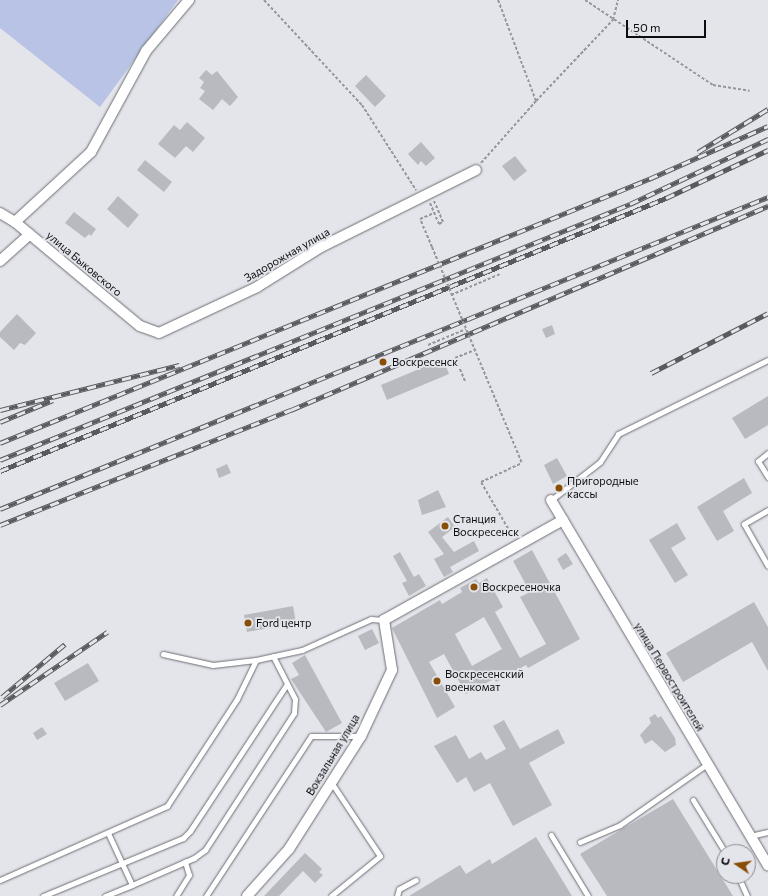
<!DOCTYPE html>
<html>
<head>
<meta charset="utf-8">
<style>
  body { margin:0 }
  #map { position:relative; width:768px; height:896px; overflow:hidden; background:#e3e5eb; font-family:Commissioner,sans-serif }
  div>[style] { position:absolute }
  .green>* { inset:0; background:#b8c3e5 }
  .building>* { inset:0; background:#b8babf }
  .path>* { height:2px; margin-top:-1px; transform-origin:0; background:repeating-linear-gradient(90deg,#95979b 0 3px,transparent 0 5px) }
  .roads { filter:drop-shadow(0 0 1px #6d6e74) drop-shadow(0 0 1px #6d6e74) }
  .service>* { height:5px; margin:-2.5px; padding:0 2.5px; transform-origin:2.5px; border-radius:2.5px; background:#fff }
  .minor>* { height:10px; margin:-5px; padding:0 5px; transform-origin:5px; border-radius:5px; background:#fff }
  .rail>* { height:4.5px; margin-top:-2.25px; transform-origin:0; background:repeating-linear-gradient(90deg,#e3e5eb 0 9px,#595a5d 0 18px); box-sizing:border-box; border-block:1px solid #595a5d }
  .path-bridge>* { height:2px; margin-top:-1px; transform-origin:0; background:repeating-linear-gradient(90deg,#95979b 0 3px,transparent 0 5px) }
  .dots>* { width:11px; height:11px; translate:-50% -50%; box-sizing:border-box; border:2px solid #e3e5eb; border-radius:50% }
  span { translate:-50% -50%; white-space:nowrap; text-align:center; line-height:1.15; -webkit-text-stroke:3.5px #e3e5eb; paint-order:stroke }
  .street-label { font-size:11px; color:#0b0c0d }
  .poi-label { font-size:11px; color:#0b0c0d }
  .left { translate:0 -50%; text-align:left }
  .north { position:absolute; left:716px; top:844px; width:40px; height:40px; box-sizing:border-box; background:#e3e5eb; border:1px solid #8d8e92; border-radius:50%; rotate:283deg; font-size:11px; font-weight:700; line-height:16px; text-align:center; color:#0b0c0d }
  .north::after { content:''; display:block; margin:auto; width:14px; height:18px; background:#884d07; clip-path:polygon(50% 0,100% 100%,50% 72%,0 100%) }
  .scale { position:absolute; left:626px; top:20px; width:80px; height:18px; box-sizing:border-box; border:2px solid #0b0c0d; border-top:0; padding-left:5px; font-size:12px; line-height:14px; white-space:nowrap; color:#0b0c0d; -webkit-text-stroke:3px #e3e5eb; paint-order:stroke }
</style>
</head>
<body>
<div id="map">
  <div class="green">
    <i style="clip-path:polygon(0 0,178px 0,100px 107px,0 28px)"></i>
  </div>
  <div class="building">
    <i style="clip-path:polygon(206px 70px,212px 75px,217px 71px,238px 97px,230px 106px,222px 99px,213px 110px,199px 99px,205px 91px,200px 88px,204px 82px,199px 78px)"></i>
    <i style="clip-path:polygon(366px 75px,386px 96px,375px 107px,355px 86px)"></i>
    <i style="clip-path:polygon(187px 122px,205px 138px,193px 152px,186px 146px,175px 158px,158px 144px,174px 125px,180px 130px)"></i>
    <i style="clip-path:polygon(421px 142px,435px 158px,426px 166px,421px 161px,418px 165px,408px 154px)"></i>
    <i style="clip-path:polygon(515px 156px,527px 171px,514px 181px,502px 166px)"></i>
    <i style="clip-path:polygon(145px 160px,172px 182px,164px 192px,137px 170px)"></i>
    <i style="clip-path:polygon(118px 196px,139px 215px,128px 228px,107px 209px)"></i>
    <i style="clip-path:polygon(74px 212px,96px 229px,91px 236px,89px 234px,85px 238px,65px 223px)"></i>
    <i style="clip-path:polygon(17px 314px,36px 333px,25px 345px,20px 343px,14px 350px,0 337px,0 332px)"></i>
    <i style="clip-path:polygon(552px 325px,555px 334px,546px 338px,542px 329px)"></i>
    <i style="clip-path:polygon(443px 359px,449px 374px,387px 400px,381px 385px)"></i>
    <i style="clip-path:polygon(768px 396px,768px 425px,745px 439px,732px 418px)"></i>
    <i style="clip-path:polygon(557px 458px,567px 476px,553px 484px,544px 465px)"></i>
    <i style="clip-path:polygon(227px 464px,231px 473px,219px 478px,216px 469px)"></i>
    <i style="clip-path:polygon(744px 478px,752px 493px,723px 511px,734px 531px,717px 541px,697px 507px)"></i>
    <i style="clip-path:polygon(438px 490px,446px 507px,422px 515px,418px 500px)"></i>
    <i style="clip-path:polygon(448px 517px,455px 527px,442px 537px,454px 552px,474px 541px,479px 551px,450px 567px,453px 572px,444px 577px,434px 559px,444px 554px,428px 532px)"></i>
    <i style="clip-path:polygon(677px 523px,686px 539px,671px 548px,688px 575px,675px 583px,649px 540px)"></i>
    <i style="clip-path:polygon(evenodd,532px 550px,580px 639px,528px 668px,526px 665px,496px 682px,494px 679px,466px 694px,444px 654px,429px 662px,455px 707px,437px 718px,392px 628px,440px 600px,442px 604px,462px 592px,460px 588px,476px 579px,479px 583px,487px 578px,503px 607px,495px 612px,520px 658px,546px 644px,520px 597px,530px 592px,513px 561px,532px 550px,484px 617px,502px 649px,472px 666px,455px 634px,484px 617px)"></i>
    <i style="clip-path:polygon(400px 552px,414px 577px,419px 574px,426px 586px,409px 596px,402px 583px,407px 581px,393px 556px)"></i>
    <i style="clip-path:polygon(566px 553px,573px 564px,563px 570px,557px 559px)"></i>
    <i style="clip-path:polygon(754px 602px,768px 627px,768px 671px,752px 642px,683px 682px,666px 653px)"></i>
    <i style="clip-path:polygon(293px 606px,296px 623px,247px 632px,244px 615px)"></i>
    <i style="clip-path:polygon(372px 629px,379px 643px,365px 650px,358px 636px)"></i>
    <i style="clip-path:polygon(305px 655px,342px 723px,326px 732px,291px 679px,299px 675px,292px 663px)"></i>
    <i style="clip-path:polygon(88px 663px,99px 681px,65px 701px,54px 683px)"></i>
    <i style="clip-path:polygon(655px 714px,658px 718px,661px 716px,675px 738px,676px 745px,665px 752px,652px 740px,645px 744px,640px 735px,651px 723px,649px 718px)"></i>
    <i style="clip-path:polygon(504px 720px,520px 749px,558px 729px,565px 743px,529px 763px,552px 805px,513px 826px,490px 783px,474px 792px,466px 777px,457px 783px,434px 746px,456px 735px,469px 759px,481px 752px,486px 760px,506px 749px,493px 726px)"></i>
    <i style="clip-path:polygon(42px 727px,47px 734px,37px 740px,33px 733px)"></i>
    <i style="clip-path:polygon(673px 799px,733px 896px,607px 896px,580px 854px)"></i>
    <i style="clip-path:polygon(536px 837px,572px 896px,409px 896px,460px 865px,466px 874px,490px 859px,492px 864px)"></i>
    <i style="clip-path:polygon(305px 853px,322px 869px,319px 872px,323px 875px,315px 883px,303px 871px,279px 896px,264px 896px)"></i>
  </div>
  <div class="path">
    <i style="left:264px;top:0;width:144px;rotate:47deg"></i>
    <i style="left:362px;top:105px;width:101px;rotate:57.6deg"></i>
    <i style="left:585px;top:0;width:154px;rotate:33.6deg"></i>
    <i style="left:713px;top:85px;width:37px;rotate:9deg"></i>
    <i style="left:536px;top:101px;width:112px;rotate:-46.5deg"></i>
    <i style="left:613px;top:20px;width:21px;rotate:-76deg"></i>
    <i style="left:481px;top:163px;width:83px;rotate:-48.4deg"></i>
    <i style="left:536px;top:101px;width:108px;rotate:-110.6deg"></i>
    <i style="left:430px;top:203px;width:23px;rotate:67deg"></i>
    <i style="left:439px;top:224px;width:4px;rotate:-27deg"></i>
    <i style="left:443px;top:222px;width:23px;rotate:-113deg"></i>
    <i style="left:432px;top:247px;width:30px;rotate:-113deg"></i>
    <i style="left:420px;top:219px;width:15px;rotate:-23deg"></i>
    <i style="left:451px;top:295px;width:53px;rotate:-23.2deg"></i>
    <i style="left:428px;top:345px;width:41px;rotate:-22.8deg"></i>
    <i style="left:465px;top:381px;width:25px;rotate:-113deg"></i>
    <i style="left:455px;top:358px;width:22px;rotate:-22deg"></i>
    <i style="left:513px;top:537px;width:64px;rotate:-120.2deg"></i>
    <i style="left:481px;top:482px;width:45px;rotate:-24.9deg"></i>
  </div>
  <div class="roads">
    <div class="service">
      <i style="left:768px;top:453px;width:13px;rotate:141deg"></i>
      <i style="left:758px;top:461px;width:19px;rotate:58deg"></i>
      <i style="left:551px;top:500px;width:62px;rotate:-37.8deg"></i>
      <i style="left:600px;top:462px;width:33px;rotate:-57deg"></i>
      <i style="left:618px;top:434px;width:167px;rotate:-26.3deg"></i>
      <i style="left:768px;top:510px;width:28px;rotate:150deg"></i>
      <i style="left:744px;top:524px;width:48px;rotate:60.3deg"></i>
      <i style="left:163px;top:654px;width:51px;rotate:12.4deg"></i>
      <i style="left:213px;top:665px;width:43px;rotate:-6.6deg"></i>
      <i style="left:256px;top:660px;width:47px;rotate:-12.3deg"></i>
      <i style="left:302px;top:650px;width:76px;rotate:-24.2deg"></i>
      <i style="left:371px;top:619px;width:13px;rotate:4deg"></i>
      <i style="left:693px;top:800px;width:61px;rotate:58.4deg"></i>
      <i style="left:108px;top:833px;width:57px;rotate:65.2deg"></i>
      <i style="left:132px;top:885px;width:68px;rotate:-23.5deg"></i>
      <i style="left:194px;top:858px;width:14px;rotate:-36deg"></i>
      <i style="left:205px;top:850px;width:163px;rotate:-57deg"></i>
      <i style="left:294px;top:713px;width:14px;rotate:-86deg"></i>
      <i style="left:295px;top:699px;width:48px;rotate:-117.1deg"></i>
      <i style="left:551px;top:835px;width:71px;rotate:58.8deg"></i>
      <i style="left:750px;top:836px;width:18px;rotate:-13deg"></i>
      <i style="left:580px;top:842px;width:43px;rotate:-23deg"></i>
      <i style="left:620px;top:825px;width:106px;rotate:-35deg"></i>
      <i style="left:738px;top:876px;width:22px;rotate:66deg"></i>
      <i style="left:0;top:880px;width:183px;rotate:-23.9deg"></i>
      <i style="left:167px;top:806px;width:128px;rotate:-56.8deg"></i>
      <i style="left:237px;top:699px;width:43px;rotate:-64deg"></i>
      <i style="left:43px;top:896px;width:152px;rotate:-22.5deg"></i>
      <i style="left:183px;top:838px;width:10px;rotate:-45deg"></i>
      <i style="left:190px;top:831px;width:176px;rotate:-56.6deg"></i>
      <i style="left:105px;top:896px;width:29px;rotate:-22deg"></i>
      <i style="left:176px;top:896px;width:25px;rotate:-58deg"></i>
      <i style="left:189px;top:875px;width:14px;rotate:-107deg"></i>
      <i style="left:206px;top:896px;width:191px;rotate:-56.7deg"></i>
      <i style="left:311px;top:736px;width:50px"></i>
      <i style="left:331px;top:896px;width:63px;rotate:-39.2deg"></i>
      <i style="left:380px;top:856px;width:89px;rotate:-123.5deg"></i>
      <i style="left:397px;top:896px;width:7px;rotate:-74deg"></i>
      <i style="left:399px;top:889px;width:19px;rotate:-28deg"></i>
    </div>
    <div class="minor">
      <i style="left:0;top:213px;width:17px;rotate:31deg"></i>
      <i style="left:15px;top:222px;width:163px;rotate:39.8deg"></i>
      <i style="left:140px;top:326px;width:20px;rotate:20deg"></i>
      <i style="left:159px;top:333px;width:108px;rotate:-25.1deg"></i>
      <i style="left:257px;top:287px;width:75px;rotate:-32deg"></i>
      <i style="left:321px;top:247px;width:173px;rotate:-26.4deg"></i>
      <i style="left:15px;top:222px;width:103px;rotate:-42.6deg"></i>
      <i style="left:91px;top:152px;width:115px;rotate:-61.4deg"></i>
      <i style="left:146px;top:51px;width:67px;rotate:-49.9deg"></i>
      <i style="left:0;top:261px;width:40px;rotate:-42deg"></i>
      <i style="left:551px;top:500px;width:425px;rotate:59.3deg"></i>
      <i style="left:247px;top:896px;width:63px;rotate:-48.2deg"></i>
      <i style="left:289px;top:849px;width:134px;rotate:-57.5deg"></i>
      <i style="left:361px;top:736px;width:73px;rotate:-64.8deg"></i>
      <i style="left:392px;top:670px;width:51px;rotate:-99.1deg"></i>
      <i style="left:384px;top:620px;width:205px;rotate:-29.2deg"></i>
    </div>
  </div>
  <div class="rail">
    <i style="left:698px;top:152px;width:82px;rotate:-31.6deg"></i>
    <i style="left:651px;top:373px;width:131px;rotate:-27.1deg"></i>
    <i style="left:0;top:410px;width:185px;rotate:-14.1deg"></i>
    <i style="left:0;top:422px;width:57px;rotate:-22.5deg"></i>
    <i style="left:0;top:443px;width:701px;rotate:-22.14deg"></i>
    <i style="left:649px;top:179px;width:130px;rotate:-24deg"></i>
    <i style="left:0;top:460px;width:680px;rotate:-22.11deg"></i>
    <i style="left:630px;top:204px;width:153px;rotate:-25.2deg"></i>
    <i style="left:0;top:471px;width:720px;rotate:-22.29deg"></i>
    <i style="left:666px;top:198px;width:113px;rotate:-25.2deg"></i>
    <i style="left:0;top:509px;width:829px;rotate:-22.11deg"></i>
    <i style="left:0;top:525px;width:313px;rotate:-21.6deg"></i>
    <i style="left:291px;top:410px;width:519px;rotate:-23.16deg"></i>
    <i style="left:2px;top:697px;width:82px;rotate:-40.1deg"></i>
    <i style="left:0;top:705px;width:130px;rotate:-34.3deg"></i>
  </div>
  <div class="path-bridge">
    <i style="left:432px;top:247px;width:234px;rotate:67.4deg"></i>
  </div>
  <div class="dots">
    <i style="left:383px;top:362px;background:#884d07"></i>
    <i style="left:559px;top:488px;background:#884d07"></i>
    <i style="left:445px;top:526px;background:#884d07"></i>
    <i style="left:474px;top:587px;background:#884d07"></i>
    <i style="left:248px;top:623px;background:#884d07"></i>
    <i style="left:437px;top:681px;background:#884d07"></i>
  </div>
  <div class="street-label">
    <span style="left:287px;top:255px;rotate:-30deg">Задорожная улица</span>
    <span style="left:84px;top:264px;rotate:40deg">улица Быковского</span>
    <span style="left:669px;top:677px;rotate:59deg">улица Первостроителей</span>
    <span style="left:333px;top:755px;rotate:-59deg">Вокзальная улица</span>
  </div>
  <div class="poi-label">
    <span class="left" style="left:392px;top:362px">Воскресенск</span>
    <span class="left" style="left:567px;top:488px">Пригородные<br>кассы</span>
    <span class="left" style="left:453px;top:526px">Станция<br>Воскресенск</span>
    <span class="left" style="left:482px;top:587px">Воскресеночка</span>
    <span class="left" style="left:256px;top:623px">Ford центр</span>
    <span class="left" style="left:445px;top:681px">Воскресенский<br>военкомат</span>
  </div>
  <div class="north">С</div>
  <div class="scale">50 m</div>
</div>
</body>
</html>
